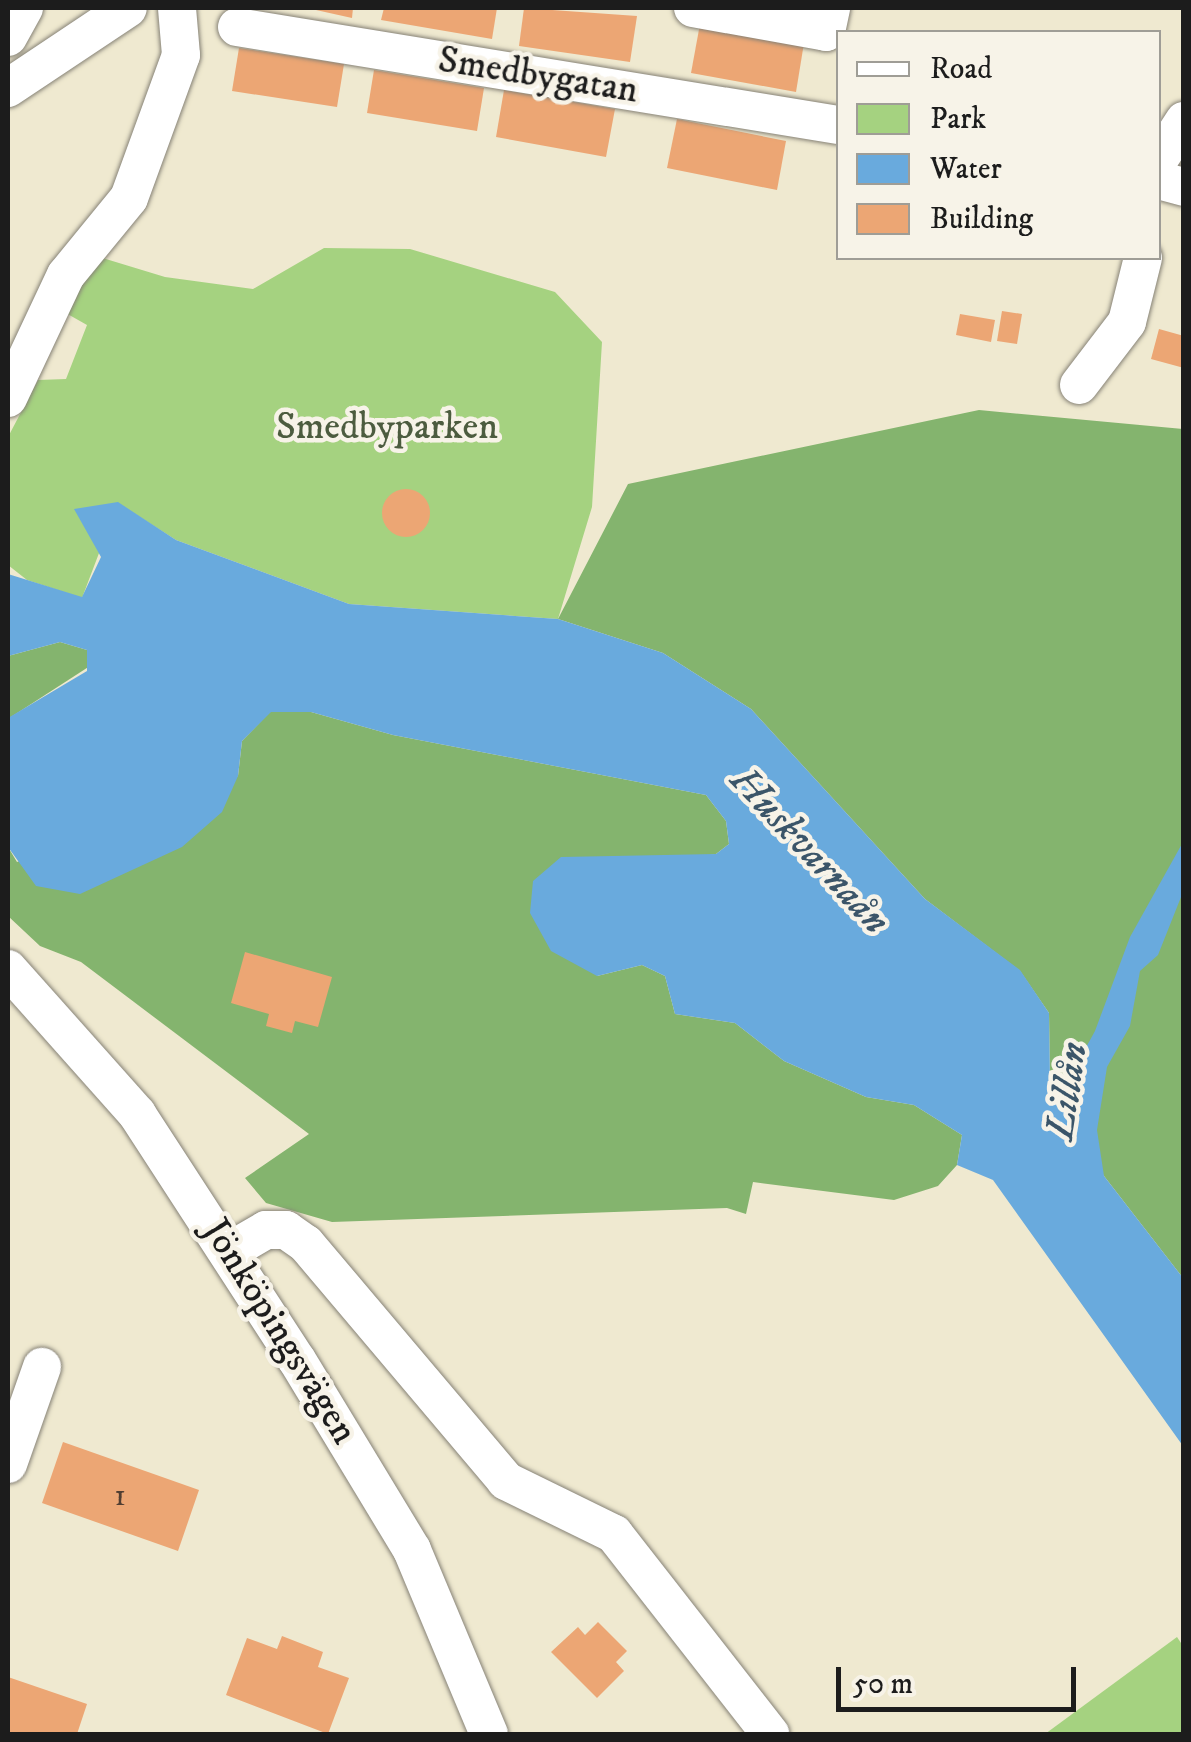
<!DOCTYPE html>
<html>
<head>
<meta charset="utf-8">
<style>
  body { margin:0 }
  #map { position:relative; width:1191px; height:1742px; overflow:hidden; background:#efe9d0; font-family:"IM FELL DW Pica",serif }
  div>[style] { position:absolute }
  .green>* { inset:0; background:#a5d280 }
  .forest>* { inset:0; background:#84b46e }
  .water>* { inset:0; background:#69aadd }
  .building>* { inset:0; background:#eca674 }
  .round { border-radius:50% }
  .roads { filter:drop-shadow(0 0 2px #868276) drop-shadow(0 0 2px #868276) }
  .minor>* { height:38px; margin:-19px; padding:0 19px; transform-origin:19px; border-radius:19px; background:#fff }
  span { translate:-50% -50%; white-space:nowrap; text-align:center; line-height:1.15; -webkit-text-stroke:9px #f7f3e8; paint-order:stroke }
  .number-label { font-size:32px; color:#503e32 }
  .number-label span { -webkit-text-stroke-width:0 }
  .street-label { font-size:38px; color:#1c1c1c }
  .park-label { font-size:38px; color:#4c5c3f }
  .water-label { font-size:40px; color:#3b5569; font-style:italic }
  .frame { position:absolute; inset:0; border:10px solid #1c1c1c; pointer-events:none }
  .legend { position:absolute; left:836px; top:30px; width:325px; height:230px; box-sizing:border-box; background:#f7f3e8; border:2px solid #9f9d96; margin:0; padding:12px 18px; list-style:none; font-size:30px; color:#1c1c1c }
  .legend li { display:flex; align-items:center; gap:20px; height:50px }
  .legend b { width:50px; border:2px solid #9f9d96 }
  .scale { position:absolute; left:836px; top:1667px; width:240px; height:45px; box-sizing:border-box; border:5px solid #1c1c1c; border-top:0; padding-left:12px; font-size:30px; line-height:35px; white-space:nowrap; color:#1c1c1c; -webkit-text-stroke:8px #f7f3e8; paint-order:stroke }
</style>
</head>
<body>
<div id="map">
  <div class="green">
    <i style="clip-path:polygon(324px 248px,410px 249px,555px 292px,602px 342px,592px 507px,558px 619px,349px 604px,176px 540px,118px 503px,82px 598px,27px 580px,8px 565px,8px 437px,38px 380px,66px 379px,87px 325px,64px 312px,96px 256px,165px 277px,253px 289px)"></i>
    <i style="clip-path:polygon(1177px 1637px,1183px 1646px,1183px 1734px,1045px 1734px)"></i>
  </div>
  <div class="forest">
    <i style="clip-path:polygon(979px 410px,1183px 429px,1183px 1278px,1104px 1176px,1050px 1081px,1049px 1013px,1020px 971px,925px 899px,751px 709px,663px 653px,558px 619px,628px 484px)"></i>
    <i style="clip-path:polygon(60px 642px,87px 650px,93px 664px,8px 719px,8px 656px)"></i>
    <i style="clip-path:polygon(270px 712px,311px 712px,393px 735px,706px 795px,726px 821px,729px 844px,716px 854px,680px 860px,597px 976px,642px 965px,665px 976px,675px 1014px,735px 1023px,784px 1061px,866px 1097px,914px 1105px,962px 1135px,957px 1165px,938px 1186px,894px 1200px,753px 1182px,746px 1214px,727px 1208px,332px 1222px,266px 1203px,245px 1178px,309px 1134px,81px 962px,40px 946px,8px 916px,8px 847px,17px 862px,238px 776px,242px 741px)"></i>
  </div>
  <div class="water">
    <i style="clip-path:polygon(118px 502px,176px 540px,349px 604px,558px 619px,663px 653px,751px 709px,925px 899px,1020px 970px,1049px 1013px,1050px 1080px,1066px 1108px,1074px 1090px,1073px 1071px,1095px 1031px,1130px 937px,1183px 842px,1183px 892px,1158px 955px,1140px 971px,1130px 1026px,1107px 1067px,1097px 1130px,1104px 1176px,1183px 1278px,1183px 1446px,993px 1180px,957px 1165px,962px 1135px,914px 1105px,866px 1097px,784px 1061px,735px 1023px,675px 1014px,665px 976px,642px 965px,597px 976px,551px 951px,530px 913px,533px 881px,561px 857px,716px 854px,729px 844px,726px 821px,706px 795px,393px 735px,311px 712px,271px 712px,242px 741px,238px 776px,222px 812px,182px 847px,80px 894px,36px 886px,8px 847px,8px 718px,87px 671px,87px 650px,60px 642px,8px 656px,8px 574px,82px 597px,101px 557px,74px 509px)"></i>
  </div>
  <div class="building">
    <i style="clip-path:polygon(307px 8px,353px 8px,352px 18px)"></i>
    <i style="clip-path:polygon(384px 8px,497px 8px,492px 39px,381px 20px)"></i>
    <i style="clip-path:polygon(524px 8px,637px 16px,630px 62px,519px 46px)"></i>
    <i style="clip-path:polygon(700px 24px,804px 43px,796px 92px,691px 73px)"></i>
    <i style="clip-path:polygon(239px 48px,344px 64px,337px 107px,232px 91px)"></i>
    <i style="clip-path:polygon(374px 70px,484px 88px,477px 131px,367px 113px)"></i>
    <i style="clip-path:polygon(504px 90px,615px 109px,606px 157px,496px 137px)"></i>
    <i style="clip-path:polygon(677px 119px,786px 141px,777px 190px,667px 168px)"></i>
    <i style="clip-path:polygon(1002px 311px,1022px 314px,1017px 344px,997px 341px)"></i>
    <i style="clip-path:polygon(960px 314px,995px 320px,991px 342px,956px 335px)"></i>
    <i style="clip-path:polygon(1159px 329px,1184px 336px,1184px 368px,1151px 359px)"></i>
    <i class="round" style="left:382px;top:489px;width:48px;height:48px"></i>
    <i style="clip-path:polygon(245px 952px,332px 977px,318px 1027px,295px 1021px,292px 1033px,266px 1026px,269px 1014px,231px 1003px)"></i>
    <i style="clip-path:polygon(63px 1442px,199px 1490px,178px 1551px,42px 1503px)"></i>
    <i style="clip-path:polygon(598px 1622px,627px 1651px,616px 1662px,624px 1671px,597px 1698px,551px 1652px,578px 1627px,585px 1635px)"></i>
    <i style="clip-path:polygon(282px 1636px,323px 1652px,318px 1667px,349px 1678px,328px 1734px,226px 1695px,247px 1638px,277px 1649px)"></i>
    <i style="clip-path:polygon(8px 1677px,87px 1704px,77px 1734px,8px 1734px)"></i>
  </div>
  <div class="roads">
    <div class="minor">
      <i style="left:693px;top:8px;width:135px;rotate:10.2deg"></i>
      <i style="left:826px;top:32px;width:25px;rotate:-78deg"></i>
      <i style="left:237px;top:27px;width:609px;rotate:9.26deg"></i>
      <i style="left:8px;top:37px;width:33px;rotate:-61deg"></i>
      <i style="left:8px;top:88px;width:144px;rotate:-33.7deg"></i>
      <i style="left:1158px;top:161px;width:48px;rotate:-57deg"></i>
      <i style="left:1158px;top:180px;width:27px;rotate:15deg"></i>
      <i style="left:1079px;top:385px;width:79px;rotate:-52.7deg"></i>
      <i style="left:1127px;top:322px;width:66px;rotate:-76deg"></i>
      <i style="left:8px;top:398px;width:136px;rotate:-64.8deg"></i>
      <i style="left:66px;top:275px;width:99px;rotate:-50.7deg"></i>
      <i style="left:129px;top:198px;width:152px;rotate:-70deg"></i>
      <i style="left:181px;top:55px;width:47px;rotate:-94.9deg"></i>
      <i style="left:8px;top:969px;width:194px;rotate:48.3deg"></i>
      <i style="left:137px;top:1114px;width:293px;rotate:57deg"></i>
      <i style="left:297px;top:1360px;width:222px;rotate:58.8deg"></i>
      <i style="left:412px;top:1550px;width:199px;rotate:67.3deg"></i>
      <i style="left:228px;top:1252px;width:44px;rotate:-30.1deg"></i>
      <i style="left:266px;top:1230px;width:20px"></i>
      <i style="left:286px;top:1230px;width:24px;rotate:35deg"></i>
      <i style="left:306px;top:1244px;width:310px;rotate:49.8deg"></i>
      <i style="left:506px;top:1481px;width:120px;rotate:26.1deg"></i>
      <i style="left:614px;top:1534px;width:254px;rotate:52deg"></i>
      <i style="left:8px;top:1464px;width:103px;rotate:-70.7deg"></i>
    </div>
  </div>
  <div class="number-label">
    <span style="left:120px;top:1496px">1</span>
  </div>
  <div class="street-label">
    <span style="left:538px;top:76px;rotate:9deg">Smedbygatan</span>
    <span style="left:279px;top:1332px;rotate:58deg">Jönköpingsvägen</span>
  </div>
  <div class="park-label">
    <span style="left:387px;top:428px">Smedbyparken</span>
  </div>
  <div class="water-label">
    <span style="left:809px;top:851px;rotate:47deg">Huskvarnaån</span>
    <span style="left:1068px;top:1091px;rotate:-81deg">Lillån</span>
  </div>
  <div class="frame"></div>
  <ul class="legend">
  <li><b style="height:12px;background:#fff"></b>Road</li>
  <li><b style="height:28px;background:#a5d280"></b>Park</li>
  <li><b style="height:28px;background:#69aadd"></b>Water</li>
  <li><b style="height:28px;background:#eca674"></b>Building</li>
  </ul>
  <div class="scale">50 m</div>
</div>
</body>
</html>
